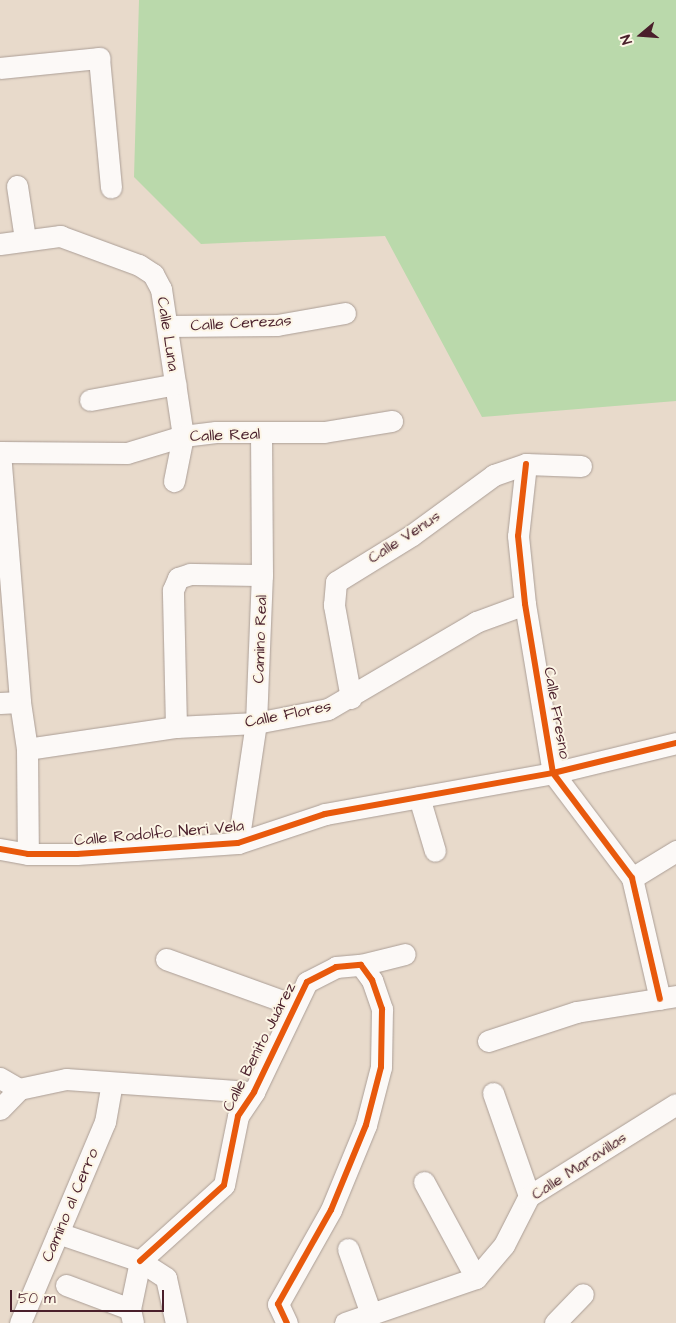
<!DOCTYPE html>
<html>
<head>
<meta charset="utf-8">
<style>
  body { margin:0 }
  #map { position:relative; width:676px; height:1323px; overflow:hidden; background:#e8dacb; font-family:"Architects Daughter",sans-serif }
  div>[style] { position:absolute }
  .green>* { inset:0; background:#bad9ab }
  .roads { filter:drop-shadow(0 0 1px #ab9e96) drop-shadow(0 0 1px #ab9e96) }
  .street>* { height:21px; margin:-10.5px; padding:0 10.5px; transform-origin:10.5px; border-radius:10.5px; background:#fcf9f7 }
  .cycleway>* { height:6px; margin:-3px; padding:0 3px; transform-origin:3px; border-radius:3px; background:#e8590c }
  span { translate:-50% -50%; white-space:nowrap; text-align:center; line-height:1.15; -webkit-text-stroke:4px #fcf5e5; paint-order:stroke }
  .street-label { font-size:16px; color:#4a1f2b }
  .north { position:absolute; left:616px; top:10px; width:50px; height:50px; -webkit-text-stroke:4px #fcf5e5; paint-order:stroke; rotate:252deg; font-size:14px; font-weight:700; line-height:20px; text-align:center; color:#4a1f2b }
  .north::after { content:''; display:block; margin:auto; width:18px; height:22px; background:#4a1f2b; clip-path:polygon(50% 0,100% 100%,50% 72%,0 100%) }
  .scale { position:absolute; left:10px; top:1290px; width:154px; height:22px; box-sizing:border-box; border:2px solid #4a1f2b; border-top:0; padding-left:6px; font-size:15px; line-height:18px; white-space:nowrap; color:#4a1f2b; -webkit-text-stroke:4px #fcf5e5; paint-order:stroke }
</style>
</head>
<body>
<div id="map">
  <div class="green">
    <i style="clip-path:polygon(139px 0,676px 0,676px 401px,482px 417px,385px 236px,201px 244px,134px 177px)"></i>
  </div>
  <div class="roads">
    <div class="street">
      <i style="left:0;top:68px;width:100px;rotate:-5.8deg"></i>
      <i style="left:99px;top:58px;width:130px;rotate:84.7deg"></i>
      <i style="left:17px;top:186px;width:54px;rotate:81.4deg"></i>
      <i style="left:0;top:244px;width:61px;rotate:-7.6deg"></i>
      <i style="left:60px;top:236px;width:84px;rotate:20.2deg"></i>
      <i style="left:139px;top:265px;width:17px;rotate:33deg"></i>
      <i style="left:153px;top:274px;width:17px;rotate:62deg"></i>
      <i style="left:161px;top:289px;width:149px;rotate:81.5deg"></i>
      <i style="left:183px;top:436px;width:46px;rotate:101.3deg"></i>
      <i style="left:168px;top:326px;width:109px;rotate:-0.5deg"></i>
      <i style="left:277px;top:325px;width:69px;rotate:-10deg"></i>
      <i style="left:90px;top:400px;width:87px;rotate:-10.5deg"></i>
      <i style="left:0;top:452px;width:251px;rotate:85.4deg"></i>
      <i style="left:20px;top:702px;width:48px;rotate:81.5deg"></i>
      <i style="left:27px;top:749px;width:105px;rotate:89.5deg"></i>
      <i style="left:0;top:452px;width:127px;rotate:0.5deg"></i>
      <i style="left:127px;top:453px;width:59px;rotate:-16.9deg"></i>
      <i style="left:183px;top:436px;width:33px;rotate:-7deg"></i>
      <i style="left:216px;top:432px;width:108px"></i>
      <i style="left:324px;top:432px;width:69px;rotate:-9.2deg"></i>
      <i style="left:526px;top:464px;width:72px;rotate:96.3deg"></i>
      <i style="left:518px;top:536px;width:68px;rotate:84.1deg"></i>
      <i style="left:525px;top:604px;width:171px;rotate:80.6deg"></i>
      <i style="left:553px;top:773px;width:131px;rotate:53deg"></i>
      <i style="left:632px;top:878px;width:124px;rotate:77deg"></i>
      <i style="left:351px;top:698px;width:95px;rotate:-100.4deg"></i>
      <i style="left:334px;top:605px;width:23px;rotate:-85deg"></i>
      <i style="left:336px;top:582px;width:89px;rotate:-31.7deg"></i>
      <i style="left:412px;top:535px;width:102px;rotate:-36.2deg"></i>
      <i style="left:494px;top:475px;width:34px;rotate:-19deg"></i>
      <i style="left:526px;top:464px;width:55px;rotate:2.1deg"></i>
      <i style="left:0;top:703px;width:20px;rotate:-3deg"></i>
      <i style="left:176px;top:727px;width:137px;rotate:-91.3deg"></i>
      <i style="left:173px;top:590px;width:13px;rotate:-67deg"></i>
      <i style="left:178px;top:578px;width:13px;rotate:-18deg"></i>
      <i style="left:190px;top:574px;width:72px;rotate:0.8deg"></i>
      <i style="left:27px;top:749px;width:151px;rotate:-8.4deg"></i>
      <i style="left:176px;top:727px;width:80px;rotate:-2.9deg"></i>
      <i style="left:256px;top:723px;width:73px;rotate:-11deg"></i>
      <i style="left:328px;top:709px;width:172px;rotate:-30.4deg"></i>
      <i style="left:476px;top:622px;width:52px;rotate:-20.2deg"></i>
      <i style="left:419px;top:797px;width:56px;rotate:73.5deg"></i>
      <i style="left:238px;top:843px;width:121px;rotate:-81.5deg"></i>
      <i style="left:256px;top:723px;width:148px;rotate:-87.7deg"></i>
      <i style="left:262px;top:575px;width:142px;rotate:-90.4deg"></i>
      <i style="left:0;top:849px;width:28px;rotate:10deg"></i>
      <i style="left:28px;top:854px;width:49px"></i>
      <i style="left:77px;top:854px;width:161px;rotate:-3.9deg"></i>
      <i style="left:238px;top:843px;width:92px;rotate:-18.4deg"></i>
      <i style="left:325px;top:814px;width:232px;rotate:-10.2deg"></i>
      <i style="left:553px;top:773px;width:127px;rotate:-13.7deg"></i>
      <i style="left:632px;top:878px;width:52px;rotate:-31.5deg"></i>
      <i style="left:166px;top:959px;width:136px;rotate:19.8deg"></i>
      <i style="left:361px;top:965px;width:45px;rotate:-14deg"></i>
      <i style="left:488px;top:1041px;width:93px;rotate:-18.2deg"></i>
      <i style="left:576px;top:1012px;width:101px;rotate:-9.1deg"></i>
      <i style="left:0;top:1078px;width:22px;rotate:30deg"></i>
      <i style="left:19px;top:1089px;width:48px;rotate:-12deg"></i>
      <i style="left:66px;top:1079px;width:188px;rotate:4deg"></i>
      <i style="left:493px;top:1093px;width:109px;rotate:70.7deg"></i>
      <i style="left:0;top:1109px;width:28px;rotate:-46deg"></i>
      <i style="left:424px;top:1182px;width:109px;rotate:61.6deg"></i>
      <i style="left:58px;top:1233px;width:87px;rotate:18.9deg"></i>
      <i style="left:140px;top:1261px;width:31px;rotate:33deg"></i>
      <i style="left:166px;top:1278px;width:46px;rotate:77.5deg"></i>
      <i style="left:348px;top:1249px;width:69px;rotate:70.5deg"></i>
      <i style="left:140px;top:1261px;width:113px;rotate:-42.1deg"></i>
      <i style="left:224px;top:1185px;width:70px;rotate:-78.5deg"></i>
      <i style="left:238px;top:1116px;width:29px;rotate:-56deg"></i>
      <i style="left:254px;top:1092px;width:122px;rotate:-64.3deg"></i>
      <i style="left:307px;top:982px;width:33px;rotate:-27deg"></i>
      <i style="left:336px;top:967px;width:25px;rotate:-5deg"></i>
      <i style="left:361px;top:965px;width:19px;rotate:54deg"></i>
      <i style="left:372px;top:980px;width:31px;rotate:71deg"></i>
      <i style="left:382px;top:1009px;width:58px;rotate:91deg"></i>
      <i style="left:381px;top:1067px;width:60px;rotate:104.5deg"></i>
      <i style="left:366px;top:1125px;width:92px;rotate:112.4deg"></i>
      <i style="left:331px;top:1210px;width:108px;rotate:119.4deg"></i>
      <i style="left:278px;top:1304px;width:21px;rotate:65deg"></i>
      <i style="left:66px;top:1285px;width:68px;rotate:20.6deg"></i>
      <i style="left:20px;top:1323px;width:218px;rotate:-67.1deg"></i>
      <i style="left:105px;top:1122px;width:39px;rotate:-80deg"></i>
      <i style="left:133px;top:1323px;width:14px;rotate:-102deg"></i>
      <i style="left:130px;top:1309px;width:49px;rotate:-78.2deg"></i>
      <i style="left:345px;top:1323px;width:139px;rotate:-19deg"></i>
      <i style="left:476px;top:1278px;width:43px;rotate:-49.7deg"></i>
      <i style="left:504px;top:1245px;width:55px;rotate:-63deg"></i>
      <i style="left:529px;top:1196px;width:173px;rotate:-32deg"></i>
      <i style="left:555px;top:1323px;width:40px;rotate:-46deg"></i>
    </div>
  </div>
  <div class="cycleway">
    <i style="left:526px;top:464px;width:72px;rotate:96.3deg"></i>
    <i style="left:518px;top:536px;width:68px;rotate:84.1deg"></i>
    <i style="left:525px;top:604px;width:171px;rotate:80.6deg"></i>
    <i style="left:553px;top:773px;width:131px;rotate:53deg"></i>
    <i style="left:632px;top:878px;width:124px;rotate:77deg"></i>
    <i style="left:0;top:849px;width:28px;rotate:10deg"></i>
    <i style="left:28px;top:854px;width:49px"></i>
    <i style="left:77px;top:854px;width:161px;rotate:-3.9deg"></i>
    <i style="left:238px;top:843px;width:92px;rotate:-18.4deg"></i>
    <i style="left:325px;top:814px;width:232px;rotate:-10.2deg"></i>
    <i style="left:553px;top:773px;width:127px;rotate:-13.7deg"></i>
    <i style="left:140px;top:1261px;width:113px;rotate:-42.1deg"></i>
    <i style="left:224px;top:1185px;width:70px;rotate:-78.5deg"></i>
    <i style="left:238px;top:1116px;width:29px;rotate:-56deg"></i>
    <i style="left:254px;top:1092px;width:122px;rotate:-64.3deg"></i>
    <i style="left:307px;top:982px;width:33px;rotate:-27deg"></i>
    <i style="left:336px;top:967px;width:25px;rotate:-5deg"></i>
    <i style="left:361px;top:965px;width:19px;rotate:54deg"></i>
    <i style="left:372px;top:980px;width:31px;rotate:71deg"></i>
    <i style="left:382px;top:1009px;width:58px;rotate:91deg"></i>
    <i style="left:381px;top:1067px;width:60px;rotate:104.5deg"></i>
    <i style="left:366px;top:1125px;width:92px;rotate:112.4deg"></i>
    <i style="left:331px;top:1210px;width:108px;rotate:119.4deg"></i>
    <i style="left:278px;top:1304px;width:21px;rotate:65deg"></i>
  </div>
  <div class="street-label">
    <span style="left:241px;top:323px;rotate:-3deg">Calle Cerezas</span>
    <span style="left:168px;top:334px;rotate:81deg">Calle Luna</span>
    <span style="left:225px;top:435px;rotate:-2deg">Calle Real</span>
    <span style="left:404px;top:537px;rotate:-33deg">Calle Venus</span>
    <span style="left:260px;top:639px;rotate:-88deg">Camino Real</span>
    <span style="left:557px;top:713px;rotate:80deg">Calle Fresno</span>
    <span style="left:288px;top:714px;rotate:-11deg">Calle Flores</span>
    <span style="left:159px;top:833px;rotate:-5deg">Calle Rodolfo Neri Vela</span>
    <span style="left:259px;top:1047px;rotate:-63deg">Calle Benito Juárez</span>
    <span style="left:579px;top:1166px;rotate:-33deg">Calle Maravillas</span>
    <span style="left:70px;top:1205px;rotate:-67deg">Camino al Cerro</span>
  </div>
  <div class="north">N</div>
  <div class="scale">50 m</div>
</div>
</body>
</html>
